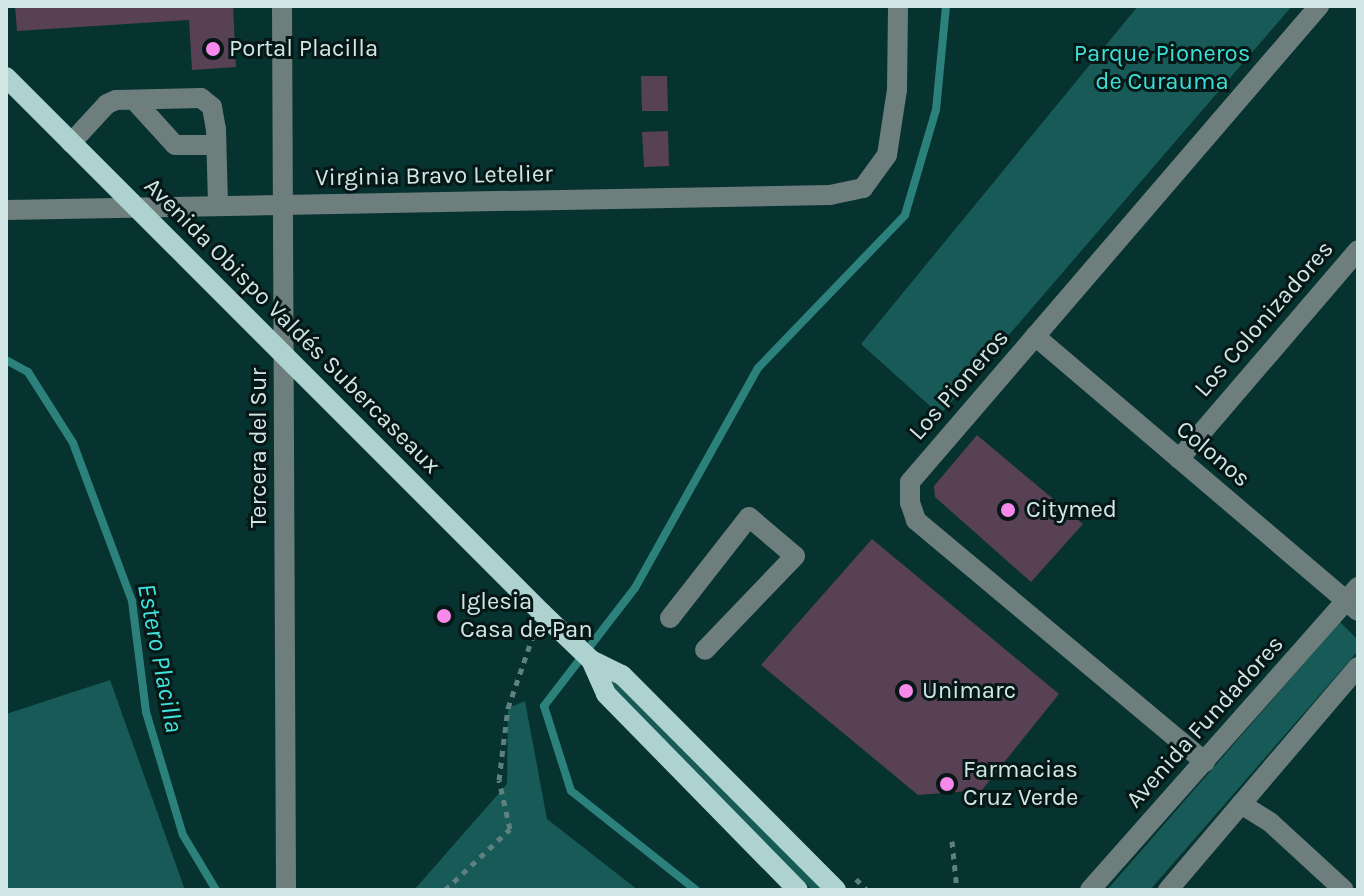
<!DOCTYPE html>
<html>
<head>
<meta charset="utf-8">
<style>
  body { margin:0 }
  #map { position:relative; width:1364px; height:896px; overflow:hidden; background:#063230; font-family:Karla,sans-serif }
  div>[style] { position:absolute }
  .green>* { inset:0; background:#175a57 }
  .stream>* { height:8px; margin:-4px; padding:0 4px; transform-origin:4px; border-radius:4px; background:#2c817c }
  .building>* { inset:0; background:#584055 }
  .path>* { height:5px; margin-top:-2.5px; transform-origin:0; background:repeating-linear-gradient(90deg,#5e807e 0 6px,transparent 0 12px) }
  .minor>* { height:20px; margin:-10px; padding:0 10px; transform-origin:10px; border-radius:10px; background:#6d7e7c }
  .major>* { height:20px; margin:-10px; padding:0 10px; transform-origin:10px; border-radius:10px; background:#aed2cf }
  .dots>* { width:22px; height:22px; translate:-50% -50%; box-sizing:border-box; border:4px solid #061716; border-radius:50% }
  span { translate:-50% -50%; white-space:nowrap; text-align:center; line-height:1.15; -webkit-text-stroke:6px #061716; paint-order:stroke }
  .poi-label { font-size:24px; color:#d1e7e5 }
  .left { translate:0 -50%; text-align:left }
  .park-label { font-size:24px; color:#3ce0d8 }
  .street-label { font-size:24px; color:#d1e7e5 }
  .water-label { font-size:26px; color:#40e3db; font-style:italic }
  .frame { position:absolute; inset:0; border:8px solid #d1e7e5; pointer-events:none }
</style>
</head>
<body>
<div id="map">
  <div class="green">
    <i style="clip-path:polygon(1138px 6px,1292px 6px,940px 415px,861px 344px)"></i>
    <i style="clip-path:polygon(1340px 622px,1358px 640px,1358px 651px,1150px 890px,1107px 890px)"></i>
    <i style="clip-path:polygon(611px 678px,824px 890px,812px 890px,763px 842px,609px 685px)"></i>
    <i style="clip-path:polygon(110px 680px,185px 890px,6px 890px,6px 714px)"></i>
    <i style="clip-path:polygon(525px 701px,547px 819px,638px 890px,414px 890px,507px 784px,508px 708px)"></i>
  </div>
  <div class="stream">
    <i style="left:6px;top:360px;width:25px;rotate:29deg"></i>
    <i style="left:28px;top:372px;width:84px;rotate:57.6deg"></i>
    <i style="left:73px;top:443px;width:169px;rotate:69.5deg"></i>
    <i style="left:132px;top:601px;width:112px;rotate:82.8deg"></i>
    <i style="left:146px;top:712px;width:128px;rotate:73.3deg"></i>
    <i style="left:183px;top:835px;width:64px;rotate:59deg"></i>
    <i style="left:696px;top:890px;width:159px;rotate:-141.6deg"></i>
    <i style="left:571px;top:791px;width:89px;rotate:-107.6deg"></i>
    <i style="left:544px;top:706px;width:149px;rotate:-52.4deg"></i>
    <i style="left:635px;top:588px;width:252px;rotate:-60.8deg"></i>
    <i style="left:758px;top:368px;width:212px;rotate:-46.1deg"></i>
    <i style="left:905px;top:215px;width:109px;rotate:-73.6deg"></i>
    <i style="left:936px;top:110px;width:104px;rotate:-84.5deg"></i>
  </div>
  <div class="building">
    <i style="clip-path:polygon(15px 6px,233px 6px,236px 67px,192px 70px,189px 20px,17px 31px)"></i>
    <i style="clip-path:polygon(641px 76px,667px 76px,668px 111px,642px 111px)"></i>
    <i style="clip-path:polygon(668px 131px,669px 166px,644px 167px,642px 132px)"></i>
    <i style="clip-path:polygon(977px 435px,1083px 524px,1031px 582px,935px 497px,934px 486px)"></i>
    <i style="clip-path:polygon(872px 539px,1059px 694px,982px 790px,918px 795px,761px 665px)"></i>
  </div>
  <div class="path">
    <i style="left:952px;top:841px;width:49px;rotate:84.2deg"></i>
    <i style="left:856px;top:879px;width:16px;rotate:45deg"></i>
    <i style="left:445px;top:890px;width:89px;rotate:-43.2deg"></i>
    <i style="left:510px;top:829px;width:50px;rotate:-102.7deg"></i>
    <i style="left:499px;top:780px;width:73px;rotate:-82.9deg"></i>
    <i style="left:508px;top:708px;width:76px;rotate:-70.9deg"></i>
  </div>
  <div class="minor">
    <i style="left:282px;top:6px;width:884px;rotate:89.74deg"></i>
    <i style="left:135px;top:101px;width:59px;rotate:47.7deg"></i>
    <i style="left:175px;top:145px;width:41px"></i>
    <i style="left:71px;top:143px;width:53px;rotate:-47.3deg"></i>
    <i style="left:107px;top:104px;width:10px;rotate:-24deg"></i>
    <i style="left:116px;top:100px;width:85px;rotate:-1.3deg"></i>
    <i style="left:201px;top:98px;width:14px;rotate:39deg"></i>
    <i style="left:212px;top:107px;width:22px;rotate:80deg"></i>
    <i style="left:216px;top:129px;width:77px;rotate:88.5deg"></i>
    <i style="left:6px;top:210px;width:824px;rotate:-1.04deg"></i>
    <i style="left:830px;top:195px;width:34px;rotate:-12deg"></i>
    <i style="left:863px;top:188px;width:41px;rotate:-54deg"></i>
    <i style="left:887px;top:155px;width:66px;rotate:-81.3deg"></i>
    <i style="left:897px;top:90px;width:84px;rotate:-89.3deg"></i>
    <i style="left:1035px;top:336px;width:424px;rotate:40.4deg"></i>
    <i style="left:1179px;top:459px;width:275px;rotate:-49.4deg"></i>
    <i style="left:670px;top:618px;width:128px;rotate:-52deg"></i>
    <i style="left:749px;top:517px;width:60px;rotate:40.3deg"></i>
    <i style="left:795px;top:556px;width:130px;rotate:133.8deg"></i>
    <i style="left:1205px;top:762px;width:377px;rotate:-140.1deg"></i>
    <i style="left:916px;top:520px;width:18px;rotate:-109deg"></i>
    <i style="left:910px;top:503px;width:21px;rotate:-90deg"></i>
    <i style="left:910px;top:482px;width:628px;rotate:-49.33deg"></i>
    <i style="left:1241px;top:804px;width:34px;rotate:32deg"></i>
    <i style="left:1270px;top:822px;width:100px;rotate:42.6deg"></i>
    <i style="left:1090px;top:890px;width:405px;rotate:-48.5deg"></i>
    <i style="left:1168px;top:890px;width:293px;rotate:-49.6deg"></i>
  </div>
  <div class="major">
    <i style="left:6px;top:77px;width:757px;rotate:45deg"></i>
    <i style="left:541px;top:612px;width:69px;rotate:43.8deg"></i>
    <i style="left:591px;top:660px;width:34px;rotate:26deg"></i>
    <i style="left:622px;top:675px;width:303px;rotate:45.1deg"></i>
    <i style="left:591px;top:660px;width:37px;rotate:66deg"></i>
    <i style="left:606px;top:694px;width:274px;rotate:45.6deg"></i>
  </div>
  <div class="dots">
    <i style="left:213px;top:49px;background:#f788ec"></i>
    <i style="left:1008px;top:510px;background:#f788ec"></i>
    <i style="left:444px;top:616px;background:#f788ec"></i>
    <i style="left:906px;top:691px;background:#f788ec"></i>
    <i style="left:947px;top:784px;background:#f788ec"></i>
  </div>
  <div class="poi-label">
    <span class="left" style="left:229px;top:49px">Portal Placilla</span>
    <span class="left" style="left:1026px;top:510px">Citymed</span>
    <span class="left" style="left:460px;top:616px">Iglesia<br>Casa de Pan</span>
    <span class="left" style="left:922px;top:691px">Unimarc</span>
    <span class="left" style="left:963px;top:784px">Farmacias<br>Cruz Verde</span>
  </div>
  <div class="park-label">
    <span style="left:1162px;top:68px">Parque Pioneros<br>de Curauma</span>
  </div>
  <div class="street-label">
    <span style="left:434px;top:176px;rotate:-1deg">Virginia Bravo Letelier</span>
    <span style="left:1264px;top:319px;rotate:-49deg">Los Colonizadores</span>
    <span style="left:292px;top:326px;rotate:45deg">Avenida Obispo Valdés Subercaseaux</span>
    <span style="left:959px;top:385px;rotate:-49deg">Los Pioneros</span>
    <span style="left:259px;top:448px;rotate:-90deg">Tercera del Sur</span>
    <span style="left:1213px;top:454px;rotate:40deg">Colonos</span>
    <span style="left:1205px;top:722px;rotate:-48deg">Avenida Fundadores</span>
  </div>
  <div class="water-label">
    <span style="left:160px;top:658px;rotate:79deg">Estero Placilla</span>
  </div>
  <div class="frame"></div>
</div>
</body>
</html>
